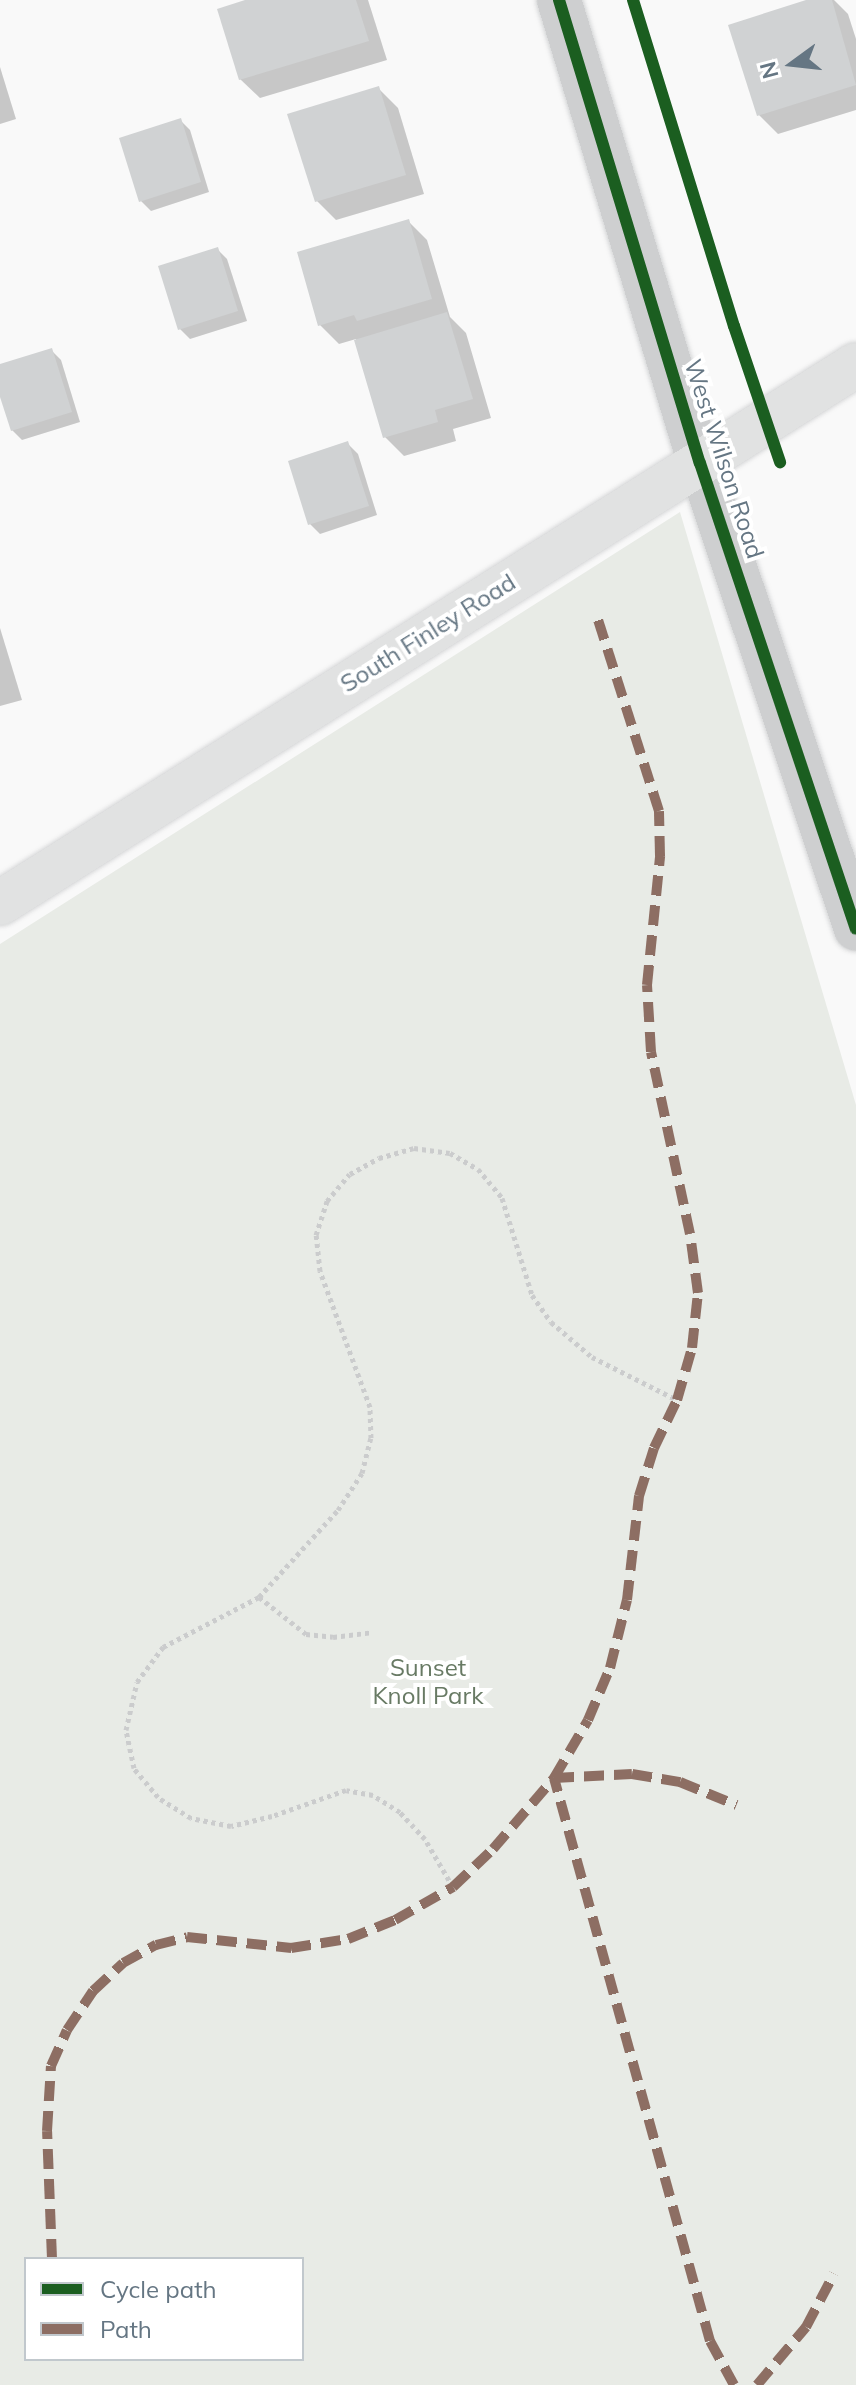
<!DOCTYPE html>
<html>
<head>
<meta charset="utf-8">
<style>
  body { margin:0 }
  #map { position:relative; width:856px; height:2385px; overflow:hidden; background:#f9f9f9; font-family:Mulish,sans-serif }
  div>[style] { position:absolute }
  .green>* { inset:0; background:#e8ebe6 }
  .shadow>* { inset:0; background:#0003 }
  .building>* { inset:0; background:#d0d2d3 }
  .path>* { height:5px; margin-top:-2.5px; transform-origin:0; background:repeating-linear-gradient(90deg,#cbcccd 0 4px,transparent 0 8px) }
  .roads { filter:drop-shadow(0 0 2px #d5d6d7) drop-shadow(0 0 2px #d5d6d7) }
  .minor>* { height:44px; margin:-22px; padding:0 22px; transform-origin:22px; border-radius:22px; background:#cecfd0 }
  .tertiary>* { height:44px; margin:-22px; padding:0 22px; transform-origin:22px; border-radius:22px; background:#cecfd0 }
  .secondary>* { height:44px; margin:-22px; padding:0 22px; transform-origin:22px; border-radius:22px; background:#e1e2e2 }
  .quiet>* { height:10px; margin-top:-5px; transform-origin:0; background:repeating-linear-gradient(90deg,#8d6e63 0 20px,transparent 0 30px) }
  .cycleway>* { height:12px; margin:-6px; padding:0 6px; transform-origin:6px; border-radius:6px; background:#1b5e20 }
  span { translate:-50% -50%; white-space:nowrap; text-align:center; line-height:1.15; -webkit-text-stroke:8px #fff; paint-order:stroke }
  .street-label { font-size:24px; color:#657683 }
  .park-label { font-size:24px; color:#687a64 }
  .legend { position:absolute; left:24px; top:2257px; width:280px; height:104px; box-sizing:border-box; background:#fff; border:2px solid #c1c8cd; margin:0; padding:10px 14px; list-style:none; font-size:24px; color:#657683 }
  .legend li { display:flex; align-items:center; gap:16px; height:40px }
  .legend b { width:40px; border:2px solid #c1c8cd }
  .north { position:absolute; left:752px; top:24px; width:80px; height:80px; -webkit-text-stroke:6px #fff; paint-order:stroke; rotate:255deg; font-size:22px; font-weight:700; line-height:32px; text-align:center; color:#657683 }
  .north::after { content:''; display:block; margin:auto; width:28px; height:36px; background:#657683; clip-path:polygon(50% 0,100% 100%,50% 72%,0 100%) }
</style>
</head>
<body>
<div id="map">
  <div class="green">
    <i style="clip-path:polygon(evenodd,680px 512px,856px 1105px,856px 2385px,0 2385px,0 944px,680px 512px,302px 2259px,302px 2359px,26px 2359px,26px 2259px,302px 2259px)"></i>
  </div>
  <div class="shadow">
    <i style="clip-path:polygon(252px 0,368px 0,387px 60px,260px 98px,240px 79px)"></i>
    <i style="clip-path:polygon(812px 0,834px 0,848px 14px,856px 39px,856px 110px,778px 134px,759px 115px)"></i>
    <i style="clip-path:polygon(0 67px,16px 119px,0 124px)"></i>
    <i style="clip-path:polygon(379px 89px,398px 108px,424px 194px,336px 220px,317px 201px)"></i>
    <i style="clip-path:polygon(180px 120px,190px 130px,209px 192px,151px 211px,141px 201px)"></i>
    <i style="clip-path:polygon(408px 221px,427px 240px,450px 317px,466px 333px,491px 418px,453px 429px,456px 441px,404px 456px,385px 437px,356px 339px,339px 344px,320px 325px)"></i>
    <i style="clip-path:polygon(217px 249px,227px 259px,247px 321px,190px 339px,180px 329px)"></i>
    <i style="clip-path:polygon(51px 350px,61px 360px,80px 422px,22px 440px,12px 430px,0 391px,0 366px)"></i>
    <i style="clip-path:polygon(348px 444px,358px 454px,377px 515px,320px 534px,310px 524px)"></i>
    <i style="clip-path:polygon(0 628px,22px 700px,0 706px)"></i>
  </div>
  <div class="building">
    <i style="clip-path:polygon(245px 0,356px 0,369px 41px,239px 80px,217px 9px)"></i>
    <i style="clip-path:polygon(806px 0,832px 0,856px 85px,757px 116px,728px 25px)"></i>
    <i style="clip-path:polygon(379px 86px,406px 175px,315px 202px,287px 114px)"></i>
    <i style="clip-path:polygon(181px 118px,201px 182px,139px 202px,119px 138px)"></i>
    <i style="clip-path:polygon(409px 219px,432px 299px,357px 321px,354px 315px,318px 326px,297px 252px)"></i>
    <i style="clip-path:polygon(218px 247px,238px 311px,178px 330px,158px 266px)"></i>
    <i style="clip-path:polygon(447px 312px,473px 399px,435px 410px,438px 422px,383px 438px,354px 340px)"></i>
    <i style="clip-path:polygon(52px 348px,72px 412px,11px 431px,0 397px,0 364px)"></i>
    <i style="clip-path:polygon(348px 441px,369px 506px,308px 525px,288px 461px)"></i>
  </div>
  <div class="path">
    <i style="left:259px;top:1597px;width:60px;rotate:38.2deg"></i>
    <i style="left:306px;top:1634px;width:27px;rotate:6deg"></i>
    <i style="left:333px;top:1637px;width:38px;rotate:-7deg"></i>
    <i style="left:453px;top:1887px;width:56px;rotate:-120.3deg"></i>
    <i style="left:425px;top:1839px;width:37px;rotate:-133deg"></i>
    <i style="left:400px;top:1812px;width:32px;rotate:-148deg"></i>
    <i style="left:373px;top:1795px;width:27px;rotate:-170deg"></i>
    <i style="left:346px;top:1790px;width:78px;rotate:160.6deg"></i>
    <i style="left:272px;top:1816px;width:42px;rotate:166.3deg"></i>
    <i style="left:231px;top:1826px;width:41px;rotate:-168.7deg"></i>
    <i style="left:191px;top:1818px;width:39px;rotate:-148deg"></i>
    <i style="left:158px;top:1797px;width:38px;rotate:-130deg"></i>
    <i style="left:134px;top:1768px;width:39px;rotate:-102deg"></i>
    <i style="left:126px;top:1730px;width:49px;rotate:-77.1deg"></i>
    <i style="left:137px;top:1682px;width:44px;rotate:-53.4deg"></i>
    <i style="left:163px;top:1647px;width:108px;rotate:-27.5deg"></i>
    <i style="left:259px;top:1597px;width:118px;rotate:-47.8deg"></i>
    <i style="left:338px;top:1510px;width:44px;rotate:-57deg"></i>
    <i style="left:362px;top:1473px;width:36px;rotate:-76deg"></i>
    <i style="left:371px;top:1438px;width:31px;rotate:-92deg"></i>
    <i style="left:370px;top:1407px;width:145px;rotate:-110.2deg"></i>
    <i style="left:320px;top:1271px;width:36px;rotate:-96deg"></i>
    <i style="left:316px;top:1235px;width:36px;rotate:-72deg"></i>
    <i style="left:327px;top:1201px;width:35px;rotate:-50deg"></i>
    <i style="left:350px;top:1174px;width:33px;rotate:-29deg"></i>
    <i style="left:379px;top:1158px;width:36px;rotate:-16deg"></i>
    <i style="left:414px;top:1148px;width:36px;rotate:8deg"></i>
    <i style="left:450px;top:1153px;width:32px;rotate:30deg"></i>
    <i style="left:478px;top:1169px;width:38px;rotate:50deg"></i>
    <i style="left:502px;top:1198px;width:102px;rotate:72.8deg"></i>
    <i style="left:532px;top:1295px;width:33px;rotate:55deg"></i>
    <i style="left:551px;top:1322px;width:54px;rotate:40.5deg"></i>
    <i style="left:592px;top:1357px;width:95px;rotate:26.8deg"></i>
  </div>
  <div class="roads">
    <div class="minor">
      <i style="left:700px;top:463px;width:491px;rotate:71.5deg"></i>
    </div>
    <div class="tertiary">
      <i style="left:559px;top:0;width:484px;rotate:73.1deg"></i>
    </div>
    <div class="secondary">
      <i style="left:0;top:903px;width:1011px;rotate:-32.15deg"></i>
    </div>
  </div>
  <div class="quiet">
    <i style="left:52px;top:2259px;width:128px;rotate:-92.2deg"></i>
    <i style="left:47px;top:2131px;width:65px;rotate:-86.5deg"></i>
    <i style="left:51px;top:2066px;width:39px;rotate:-66deg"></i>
    <i style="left:67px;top:2030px;width:47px;rotate:-56.3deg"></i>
    <i style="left:93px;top:1991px;width:41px;rotate:-43deg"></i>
    <i style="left:123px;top:1963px;width:38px;rotate:-29deg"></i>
    <i style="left:156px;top:1945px;width:32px;rotate:-14deg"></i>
    <i style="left:187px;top:1937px;width:105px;rotate:6deg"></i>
    <i style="left:291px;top:1948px;width:58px;rotate:-9deg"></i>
    <i style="left:348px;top:1939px;width:51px;rotate:-22deg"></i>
    <i style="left:395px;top:1920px;width:67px;rotate:-29.6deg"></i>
    <i style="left:453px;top:1887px;width:55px;rotate:-43.5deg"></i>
    <i style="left:493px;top:1849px;width:94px;rotate:-49.3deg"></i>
    <i style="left:554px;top:1778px;width:67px;rotate:-59.6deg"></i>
    <i style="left:588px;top:1720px;width:56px;rotate:-67.1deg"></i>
    <i style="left:610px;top:1668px;width:70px;rotate:-76deg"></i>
    <i style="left:627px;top:1600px;width:105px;rotate:-83.4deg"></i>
    <i style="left:639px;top:1496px;width:50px;rotate:-72.6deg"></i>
    <i style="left:654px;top:1448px;width:53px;rotate:-64.4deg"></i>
    <i style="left:677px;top:1400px;width:54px;rotate:-73.9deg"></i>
    <i style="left:692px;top:1348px;width:55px;rotate:-83.8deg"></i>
    <i style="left:698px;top:1293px;width:60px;rotate:-97.7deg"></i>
    <i style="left:690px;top:1234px;width:186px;rotate:-102.1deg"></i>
    <i style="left:651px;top:1052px;width:67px;rotate:-93.4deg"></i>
    <i style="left:647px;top:985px;width:130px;rotate:-84.2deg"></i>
    <i style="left:660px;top:856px;width:45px;rotate:-91.3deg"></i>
    <i style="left:659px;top:811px;width:208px;rotate:-107.7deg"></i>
    <i style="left:734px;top:2385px;width:50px;rotate:-118.6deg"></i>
    <i style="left:710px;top:2341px;width:584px;rotate:-105.49deg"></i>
    <i style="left:554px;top:1778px;width:78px;rotate:-2.9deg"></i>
    <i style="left:632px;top:1774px;width:49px;rotate:9.5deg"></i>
    <i style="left:680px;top:1782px;width:61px;rotate:22.3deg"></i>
    <i style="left:757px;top:2385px;width:76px;rotate:-49.8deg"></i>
    <i style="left:806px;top:2327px;width:60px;rotate:-62.2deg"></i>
  </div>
  <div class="cycleway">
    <i style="left:559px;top:0;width:484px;rotate:73.1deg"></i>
    <i style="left:700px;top:463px;width:491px;rotate:71.5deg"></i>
    <i style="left:633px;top:0;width:341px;rotate:72.8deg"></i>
    <i style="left:734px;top:326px;width:144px;rotate:71.3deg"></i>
  </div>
  <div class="street-label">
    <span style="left:724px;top:459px;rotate:72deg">West Wilson Road</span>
    <span style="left:428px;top:633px;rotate:-32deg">South Finley Road</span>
  </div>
  <div class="park-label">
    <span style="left:428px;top:1682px">Sunset<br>Knoll Park</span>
  </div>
  <ul class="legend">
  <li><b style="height:10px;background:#1b5e20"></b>Cycle path</li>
  <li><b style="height:10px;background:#8d6e63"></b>Path</li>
  </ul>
  <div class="north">N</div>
</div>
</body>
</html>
